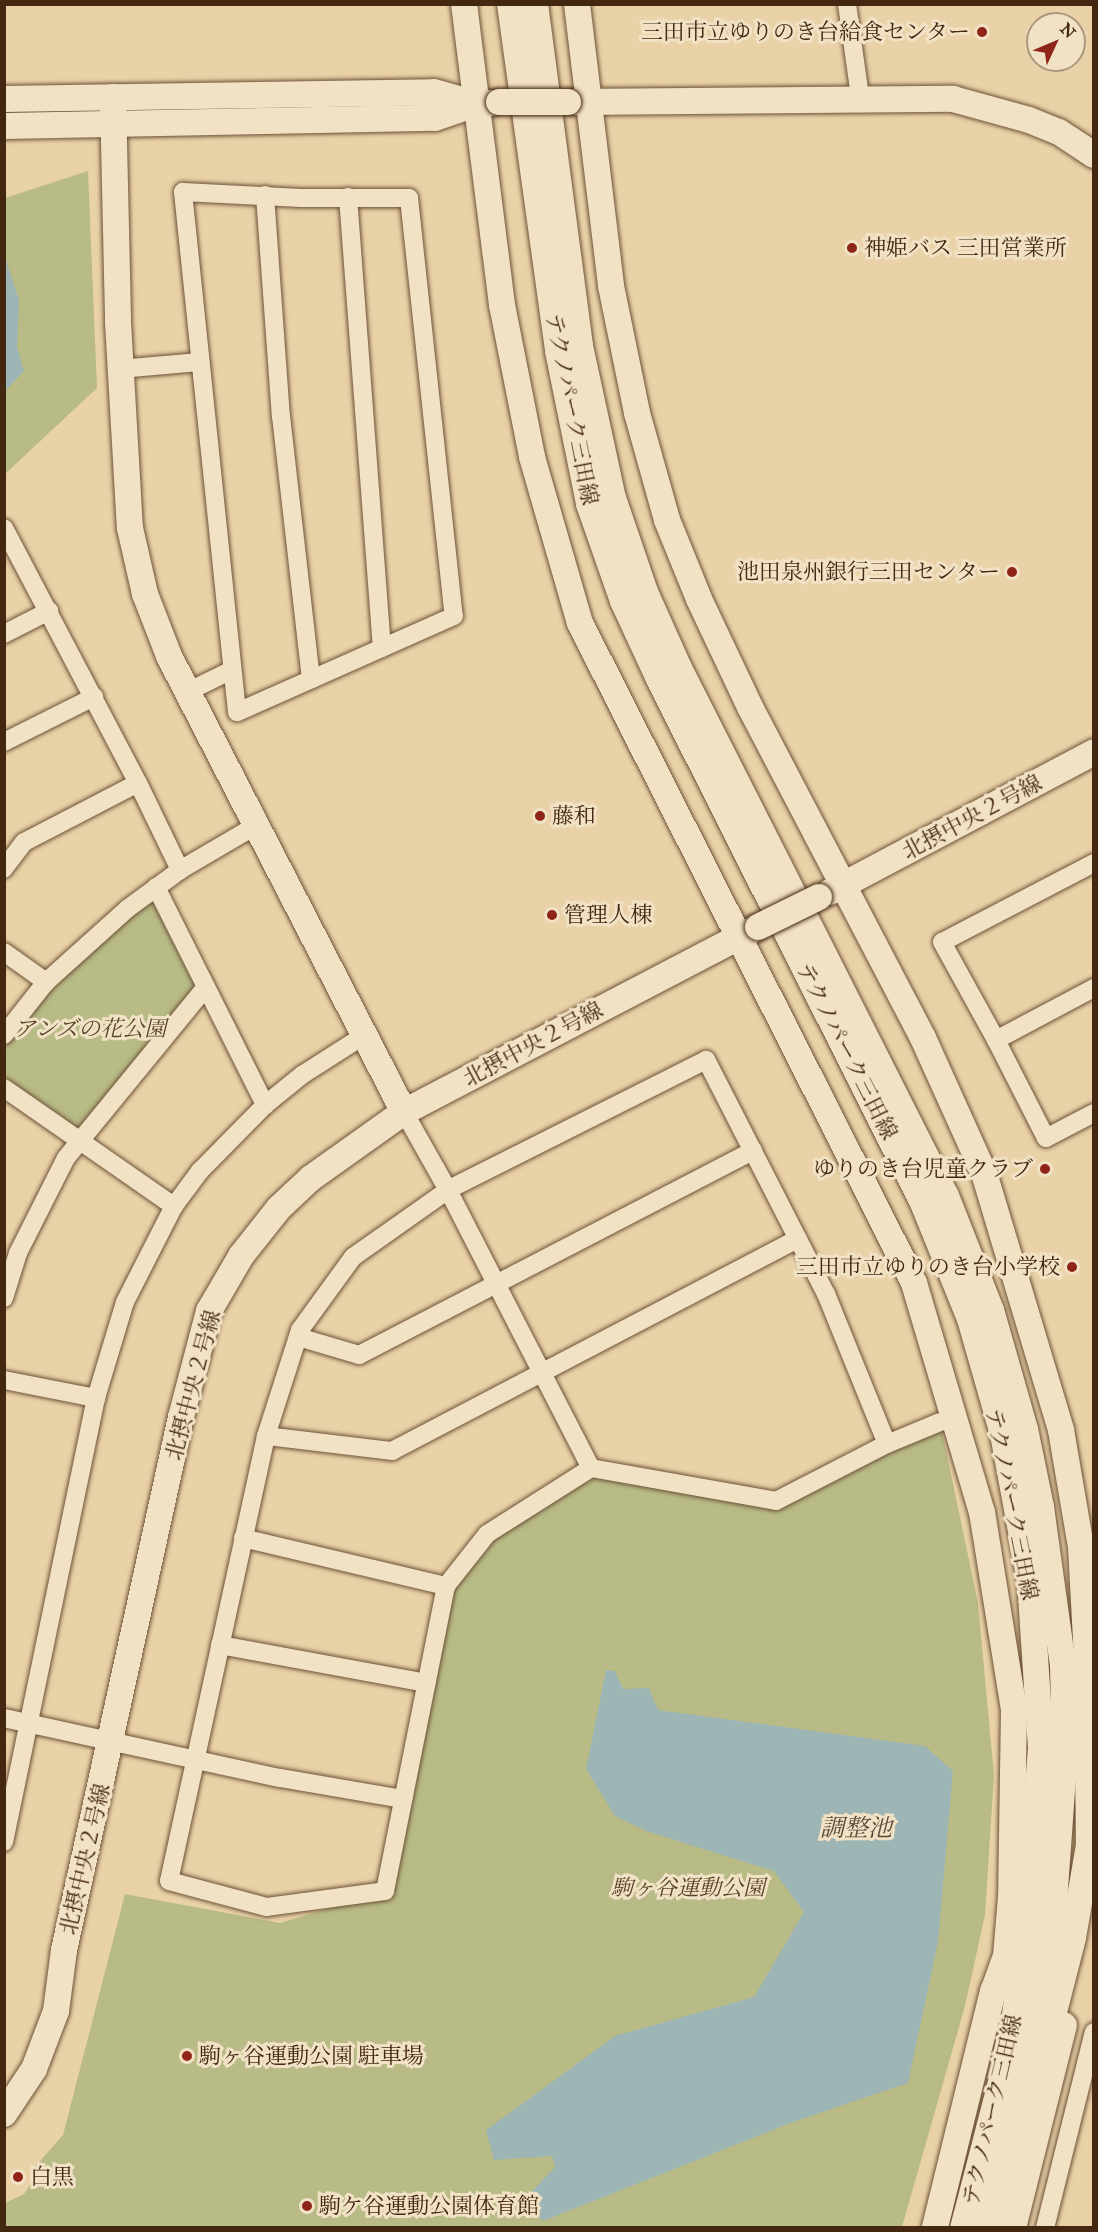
<!DOCTYPE html>
<html>
<head>
<meta charset="utf-8">
<style>
  body { margin:0 }
  #map { position:relative; width:1098px; height:2232px; overflow:hidden; background:#ead2a8; font-family:"IM FELL Great Primer","Noto Serif JP",serif }
  div>[style] { position:absolute }
  .green>* { inset:0; background:#b8bb86 }
  .water>* { inset:0; background:#9db5b4 }
  .roads { filter:drop-shadow(0 0 2px #6d5237) drop-shadow(0 0 2px #6d5237) }
  .street>* { height:18px; margin:-9px; padding:0 9px; transform-origin:9px; border-radius:9px; background:#f1e2c6 }
  .secondary>* { height:26px; margin:-13px; padding:0 13px; transform-origin:13px; border-radius:13px; background:#f1e2c6 }
  .bridges { filter:drop-shadow(0 0 2px #432711) drop-shadow(0 0 2px #432711) }
  .secondary-bridge>* { height:26px; margin:-13px; padding:0 13px; transform-origin:13px; border-radius:13px; background:#f1e2c6 }
  .dots>* { width:16px; height:16px; translate:-50% -50%; box-sizing:border-box; border:3px solid #f1e2c6; border-radius:50% }
  span { translate:-50% -50%; white-space:nowrap; text-align:center; line-height:1.15; -webkit-text-stroke:6px #f1e2c6; paint-order:stroke }
  .poi-label { font-size:22px; color:#432711 }
  .right { translate:-100% -50%; text-align:right }
  .left { translate:0 -50%; text-align:left }
  .street-label { font-size:22px; color:#432711 }
  .park-label { font-size:22px; color:#5a4528; font-style:italic }
  .water-label { font-size:24px; color:#5a4a3a; font-style:italic }
  .frame { position:absolute; inset:0; border:6px solid #432711; pointer-events:none }
  .north { position:absolute; left:1026px; top:12px; width:60px; height:60px; box-sizing:border-box; background:#f1e2c6; border:2px solid #ab977e; border-radius:50%; rotate:46deg; font-size:16px; font-weight:700; line-height:24px; text-align:center; color:#432711 }
  .north::after { content:''; display:block; margin:auto; width:21px; height:27px; background:#8f2418; clip-path:polygon(50% 0,100% 100%,50% 72%,0 100%) }
</style>
</head>
<body>
<div id="map">
  <div class="green">
    <i style="clip-path:polygon(88px 171px,97px 388px,5px 474px,5px 198px)"></i>
    <i style="clip-path:polygon(156px 887px,205px 988px,79px 1141px,5px 1088px,4px 1035px)"></i>
    <i style="clip-path:polygon(940px 1422px,978px 1603px,994px 1775px,985px 1915px,965px 2006px,902px 2227px,5px 2228px,5px 2203px,24px 2194px,31px 2184px,33px 2169px,63px 2135px,125px 1894px,280px 1923px,385px 1891px,446px 1586px,487px 1534px,591px 1468px,776px 1501px)"></i>
  </div>
  <div class="water">
    <i style="clip-path:polygon(5px 257px,19px 300px,17px 347px,24px 371px,5px 391px)"></i>
    <i style="clip-path:polygon(606px 1670px,615px 1671px,623px 1689px,649px 1688px,658px 1710px,925px 1746px,953px 1771px,938px 1942px,908px 2083px,793px 2122px,543px 2221px,523px 2201px,555px 2167px,552px 2156px,494px 2160px,486px 2130px,615px 2036px,754px 1997px,804px 1912px,774px 1871px,646px 1831px,615px 1816px,586px 1769px)"></i>
  </div>
  <div class="roads">
    <div class="street">
      <i style="left:847px;top:4px;width:94px;rotate:82deg"></i>
      <i style="left:183px;top:192px;width:118px;rotate:2.9deg"></i>
      <i style="left:301px;top:198px;width:108px"></i>
      <i style="left:409px;top:198px;width:420px;rotate:83.9deg"></i>
      <i style="left:454px;top:616px;width:237px;rotate:156.1deg"></i>
      <i style="left:237px;top:712px;width:523px;rotate:-95.93deg"></i>
      <i style="left:265px;top:195px;width:222px;rotate:85.9deg"></i>
      <i style="left:281px;top:416px;width:265px;rotate:83.5deg"></i>
      <i style="left:348px;top:197px;width:452px;rotate:85.7deg"></i>
      <i style="left:120px;top:369px;width:79px;rotate:-5.1deg"></i>
      <i style="left:4px;top:528px;width:288px;rotate:62.3deg"></i>
      <i style="left:138px;top:783px;width:128px;rotate:152.6deg"></i>
      <i style="left:24px;top:842px;width:34px;rotate:127deg"></i>
      <i style="left:4px;top:634px;width:51px;rotate:-27.1deg"></i>
      <i style="left:187px;top:692px;width:50px;rotate:-26.1deg"></i>
      <i style="left:4px;top:742px;width:101px;rotate:-26.6deg"></i>
      <i style="left:138px;top:783px;width:97px;rotate:64.2deg"></i>
      <i style="left:1094px;top:863px;width:171px;rotate:152.5deg"></i>
      <i style="left:942px;top:942px;width:112px;rotate:61.1deg"></i>
      <i style="left:996px;top:1040px;width:111px;rotate:-28deg"></i>
      <i style="left:156px;top:887px;width:244px;rotate:63.4deg"></i>
      <i style="left:4px;top:952px;width:52px;rotate:35.5deg"></i>
      <i style="left:4px;top:1035px;width:68px;rotate:-51.6deg"></i>
      <i style="left:46px;top:982px;width:109px;rotate:-42deg"></i>
      <i style="left:127px;top:909px;width:66px;rotate:-36.3deg"></i>
      <i style="left:180px;top:870px;width:87px;rotate:-30.4deg"></i>
      <i style="left:996px;top:1040px;width:110px;rotate:63deg"></i>
      <i style="left:1046px;top:1138px;width:54px;rotate:-27.5deg"></i>
      <i style="left:4px;top:1088px;width:207px;rotate:34.8deg"></i>
      <i style="left:404px;top:1112px;width:90px;rotate:60.6deg"></i>
      <i style="left:448px;top:1190px;width:313px;rotate:62.8deg"></i>
      <i style="left:4px;top:1298px;width:47px;rotate:-72.7deg"></i>
      <i style="left:18px;top:1253px;width:106px;rotate:-63.2deg"></i>
      <i style="left:66px;top:1158px;width:220px;rotate:-50.7deg"></i>
      <i style="left:298px;top:1337px;width:64px;rotate:16.4deg"></i>
      <i style="left:359px;top:1355px;width:444px;rotate:-27.4deg"></i>
      <i style="left:4px;top:1380px;width:94px;rotate:11.1deg"></i>
      <i style="left:266px;top:1436px;width:127px;rotate:6.8deg"></i>
      <i style="left:392px;top:1451px;width:458px;rotate:-27.6deg"></i>
      <i style="left:887px;top:1444px;width:162px;rotate:-112.1deg"></i>
      <i style="left:826px;top:1294px;width:263px;rotate:-117.1deg"></i>
      <i style="left:706px;top:1060px;width:289px;rotate:153.3deg"></i>
      <i style="left:448px;top:1190px;width:116px;rotate:144.8deg"></i>
      <i style="left:353px;top:1257px;width:90px;rotate:126deg"></i>
      <i style="left:300px;top:1330px;width:111px;rotate:107.8deg"></i>
      <i style="left:266px;top:1436px;width:455px;rotate:102.3deg"></i>
      <i style="left:169px;top:1881px;width:101px;rotate:14.9deg"></i>
      <i style="left:267px;top:1907px;width:119px;rotate:-7.7deg"></i>
      <i style="left:385px;top:1891px;width:311px;rotate:-78.7deg"></i>
      <i style="left:446px;top:1586px;width:66px;rotate:-51.7deg"></i>
      <i style="left:487px;top:1534px;width:123px;rotate:-32.4deg"></i>
      <i style="left:591px;top:1468px;width:188px;rotate:10.1deg"></i>
      <i style="left:776px;top:1501px;width:125px;rotate:-27.2deg"></i>
      <i style="left:887px;top:1444px;width:57px;rotate:-22.5deg"></i>
      <i style="left:243px;top:1538px;width:209px;rotate:13.3deg"></i>
      <i style="left:220px;top:1645px;width:210px;rotate:10.4deg"></i>
      <i style="left:4px;top:1718px;width:282px;rotate:12.3deg"></i>
      <i style="left:280px;top:1778px;width:125px;rotate:9.7deg"></i>
      <i style="left:4px;top:1842px;width:453px;rotate:-78.3deg"></i>
      <i style="left:96px;top:1398px;width:100px;rotate:-73.2deg"></i>
      <i style="left:125px;top:1302px;width:108px;rotate:-63deg"></i>
      <i style="left:174px;top:1206px;width:44px;rotate:-53.4deg"></i>
      <i style="left:200px;top:1171px;width:93px;rotate:-45.4deg"></i>
      <i style="left:265px;top:1105px;width:48px;rotate:-39deg"></i>
      <i style="left:302px;top:1075px;width:72px;rotate:-32.6deg"></i>
      <i style="left:1045px;top:2228px;width:202px;rotate:-76deg"></i>
    </div>
    <div class="secondary">
      <i style="left:464px;top:4px;width:303px;rotate:82.8deg"></i>
      <i style="left:502px;top:305px;width:155px;rotate:78.8deg"></i>
      <i style="left:532px;top:457px;width:173px;rotate:73.9deg"></i>
      <i style="left:580px;top:623px;width:740px;rotate:63.16deg"></i>
      <i style="left:914px;top:1283px;width:239px;rotate:73.5deg"></i>
      <i style="left:982px;top:1512px;width:201px;rotate:80.8deg"></i>
      <i style="left:1014px;top:1710px;width:187px;rotate:90.9deg"></i>
      <i style="left:1011px;top:1897px;width:59px;rotate:94.8deg"></i>
      <i style="left:1006px;top:1956px;width:37px;rotate:110deg"></i>
      <i style="left:993px;top:1991px;width:244px;rotate:103.8deg"></i>
      <i style="left:510px;top:4px;width:350px;rotate:82.1deg"></i>
      <i style="left:558px;top:351px;width:156px;rotate:78.5deg"></i>
      <i style="left:589px;top:504px;width:103px;rotate:70.7deg"></i>
      <i style="left:623px;top:601px;width:86px;rotate:65.2deg"></i>
      <i style="left:659px;top:679px;width:587px;rotate:63.26deg"></i>
      <i style="left:923px;top:1203px;width:125px;rotate:67.9deg"></i>
      <i style="left:970px;top:1319px;width:120px;rotate:74deg"></i>
      <i style="left:1003px;top:1434px;width:147px;rotate:79.5deg"></i>
      <i style="left:1030px;top:1579px;width:168px;rotate:86.3deg"></i>
      <i style="left:1041px;top:1747px;width:165px;rotate:94.2deg"></i>
      <i style="left:1029px;top:1912px;width:133px;rotate:97.8deg"></i>
      <i style="left:1011px;top:2044px;width:190px;rotate:104.6deg"></i>
      <i style="left:535px;top:4px;width:345px;rotate:82.5deg"></i>
      <i style="left:580px;top:346px;width:156px;rotate:77.8deg"></i>
      <i style="left:613px;top:498px;width:99px;rotate:71.2deg"></i>
      <i style="left:645px;top:592px;width:83px;rotate:65.9deg"></i>
      <i style="left:679px;top:668px;width:592px;rotate:63.18deg"></i>
      <i style="left:946px;top:1196px;width:123px;rotate:68.5deg"></i>
      <i style="left:991px;top:1310px;width:124px;rotate:74.1deg"></i>
      <i style="left:1025px;top:1429px;width:80px;rotate:78.4deg"></i>
      <i style="left:1041px;top:1507px;width:161px;rotate:82.1deg"></i>
      <i style="left:1063px;top:1666px;width:83px;rotate:88.6deg"></i>
      <i style="left:1065px;top:1749px;width:167px;rotate:94.1deg"></i>
      <i style="left:1053px;top:1916px;width:165px;rotate:99.4deg"></i>
      <i style="left:1026px;top:2079px;width:154px;rotate:104.3deg"></i>
      <i style="left:577px;top:4px;width:284px;rotate:83.1deg"></i>
      <i style="left:611px;top:286px;width:130px;rotate:78.4deg"></i>
      <i style="left:637px;top:413px;width:111px;rotate:74.3deg"></i>
      <i style="left:667px;top:520px;width:85px;rotate:67.9deg"></i>
      <i style="left:699px;top:599px;width:119px;rotate:64.7deg"></i>
      <i style="left:750px;top:707px;width:373px;rotate:62.4deg"></i>
      <i style="left:923px;top:1038px;width:148px;rotate:65.7deg"></i>
      <i style="left:984px;top:1173px;width:268px;rotate:73.3deg"></i>
      <i style="left:1061px;top:1430px;width:119px;rotate:80.3deg"></i>
      <i style="left:1081px;top:1547px;width:112px;rotate:86.9deg"></i>
      <i style="left:1087px;top:1659px;width:186px;rotate:89.4deg"></i>
      <i style="left:1089px;top:1845px;width:94px;rotate:99.8deg"></i>
      <i style="left:1073px;top:1938px;width:108px;rotate:104.4deg"></i>
      <i style="left:113px;top:97px;width:225px;rotate:88.7deg"></i>
      <i style="left:118px;top:322px;width:206px;rotate:86.7deg"></i>
      <i style="left:130px;top:528px;width:68px;rotate:77.2deg"></i>
      <i style="left:145px;top:594px;width:66px;rotate:68.8deg"></i>
      <i style="left:169px;top:656px;width:513px;rotate:62.74deg"></i>
      <i style="left:4px;top:99px;width:430px;rotate:-0.9deg"></i>
      <i style="left:434px;top:92px;width:44px;rotate:15.9deg"></i>
      <i style="left:575px;top:102px;width:378px;rotate:-0.5deg"></i>
      <i style="left:953px;top:99px;width:79px;rotate:15.4deg"></i>
      <i style="left:1029px;top:120px;width:32px;rotate:22deg"></i>
      <i style="left:1059px;top:132px;width:42px;rotate:33.3deg"></i>
      <i style="left:4px;top:126px;width:431px;rotate:-1.1deg"></i>
      <i style="left:435px;top:118px;width:43px;rotate:-18.9deg"></i>
      <i style="left:476px;top:104px;width:15px;rotate:-4deg"></i>
      <i style="left:830px;top:892px;width:299px;rotate:-27.9deg"></i>
      <i style="left:4px;top:2114px;width:54px;rotate:-56.3deg"></i>
      <i style="left:34px;top:2069px;width:62px;rotate:-69.2deg"></i>
      <i style="left:56px;top:2011px;width:62px;rotate:-82.5deg"></i>
      <i style="left:64px;top:1950px;width:546px;rotate:-77.62deg"></i>
      <i style="left:181px;top:1417px;width:110px;rotate:-75.2deg"></i>
      <i style="left:209px;top:1311px;width:64px;rotate:-59.8deg"></i>
      <i style="left:241px;top:1256px;width:61px;rotate:-51.6deg"></i>
      <i style="left:279px;top:1208px;width:44px;rotate:-43.2deg"></i>
      <i style="left:311px;top:1178px;width:114px;rotate:-35.4deg"></i>
      <i style="left:404px;top:1112px;width:393px;rotate:-27.6deg"></i>
      <i style="left:1013px;top:2228px;width:209px;rotate:-75.9deg"></i>
    </div>
  </div>
  <div class="bridges">
    <div class="secondary-bridge">
      <i style="left:499px;top:102px;width:69px"></i>
      <i style="left:758px;top:927px;width:68px;rotate:-26.2deg"></i>
    </div>
  </div>
  <div class="dots">
    <i style="left:982px;top:32px;background:#8f2418"></i>
    <i style="left:852px;top:248px;background:#8f2418"></i>
    <i style="left:1012px;top:572px;background:#8f2418"></i>
    <i style="left:540px;top:816px;background:#8f2418"></i>
    <i style="left:552px;top:915px;background:#8f2418"></i>
    <i style="left:1045px;top:1169px;background:#8f2418"></i>
    <i style="left:1072px;top:1267px;background:#8f2418"></i>
    <i style="left:187px;top:2056px;background:#8f2418"></i>
    <i style="left:18px;top:2177px;background:#8f2418"></i>
    <i style="left:307px;top:2206px;background:#8f2418"></i>
  </div>
  <div class="poi-label">
    <span class="right" style="left:970px;top:32px">三田市立ゆりのき台給食センター</span>
    <span class="left" style="left:864px;top:248px">神姫バス 三田営業所</span>
    <span class="right" style="left:1000px;top:572px">池田泉州銀行三田センター</span>
    <span class="left" style="left:552px;top:816px">藤和</span>
    <span class="left" style="left:564px;top:915px">管理人棟</span>
    <span class="right" style="left:1033px;top:1169px">ゆりのき台児童クラブ</span>
    <span class="right" style="left:1060px;top:1267px">三田市立ゆりのき台小学校</span>
    <span class="left" style="left:199px;top:2056px">駒ヶ谷運動公園 駐車場</span>
    <span class="left" style="left:30px;top:2177px">白黒</span>
    <span class="left" style="left:319px;top:2206px">駒ケ谷運動公園体育館</span>
  </div>
  <div class="street-label">
    <span style="left:572px;top:409px;rotate:79deg">テクノパーク三田線</span>
    <span style="left:972px;top:817px;rotate:-28deg">北摂中央２号線</span>
    <span style="left:533px;top:1044px;rotate:-28deg">北摂中央２号線</span>
    <span style="left:847px;top:1051px;rotate:63deg">テクノパーク三田線</span>
    <span style="left:193px;top:1385px;rotate:-75deg">北摂中央２号線</span>
    <span style="left:1012px;top:1504px;rotate:79deg">テクノパーク三田線</span>
    <span style="left:85px;top:1859px;rotate:-77deg">北摂中央２号線</span>
    <span style="left:992px;top:2110px;rotate:-77deg">テクノパーク三田線</span>
  </div>
  <div class="park-label">
    <span style="left:90px;top:1029px">アンズの花公園</span>
    <span style="left:688px;top:1888px">駒ヶ谷運動公園</span>
  </div>
  <div class="water-label">
    <span style="left:856px;top:1829px">調整池</span>
  </div>
  <div class="frame"></div>
  <div class="north">N</div>
</div>
</body>
</html>
